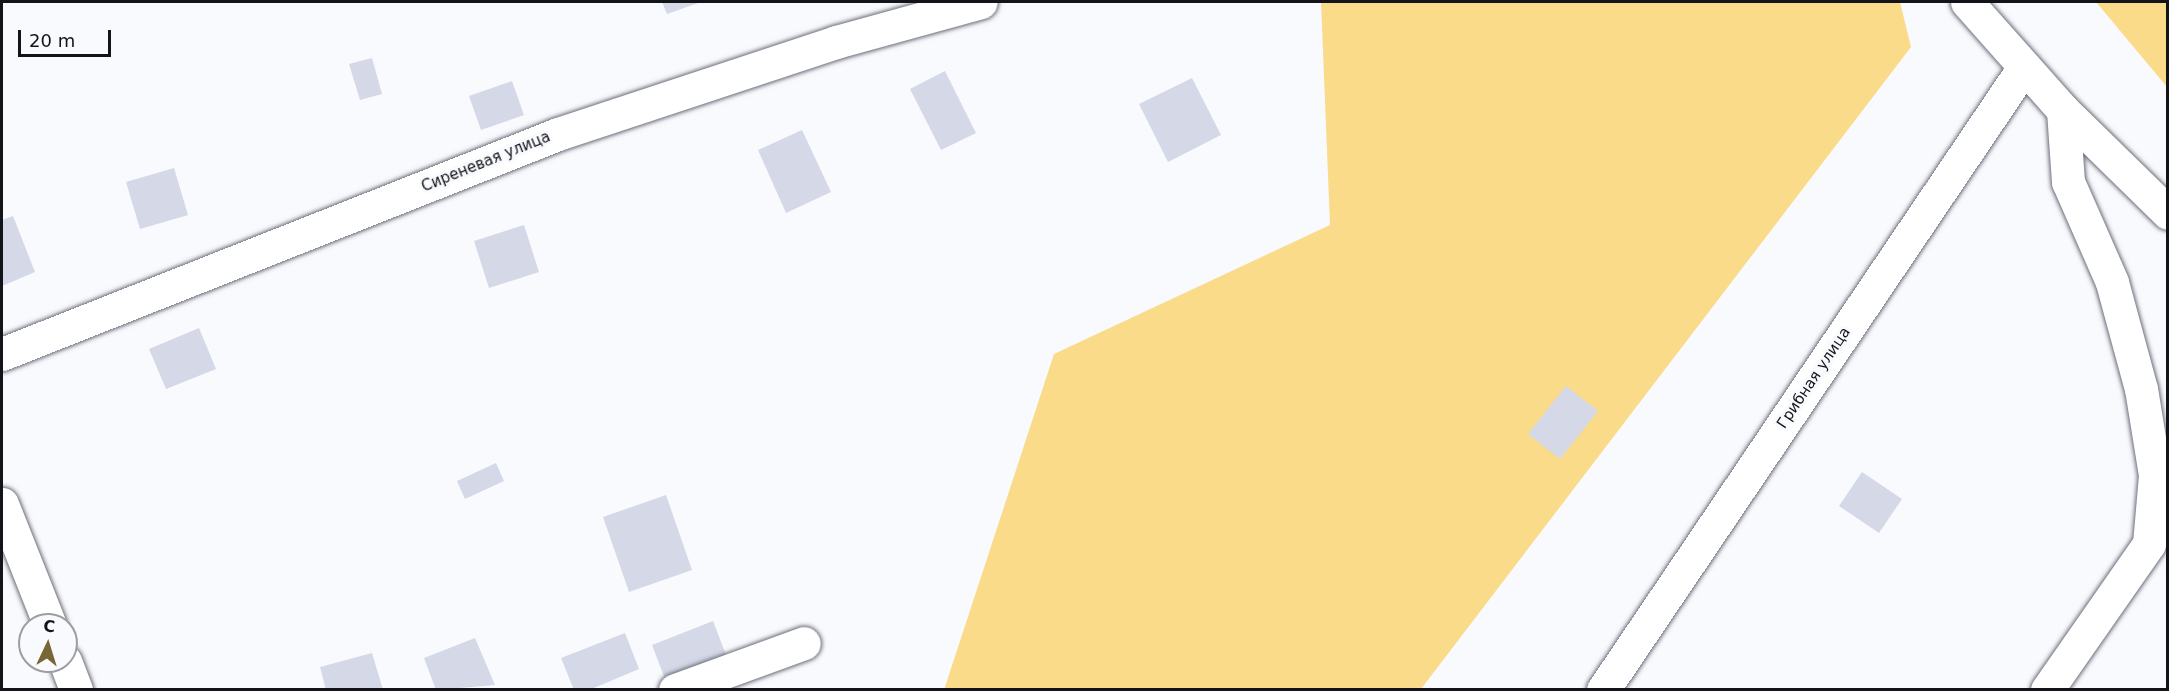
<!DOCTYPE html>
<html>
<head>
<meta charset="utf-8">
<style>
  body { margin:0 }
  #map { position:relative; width:2169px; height:691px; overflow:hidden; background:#f9fafd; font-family:"DejaVu Sans",sans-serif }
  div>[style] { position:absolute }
  .green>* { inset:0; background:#fadb89 }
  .building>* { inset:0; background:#d4d8e7 }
  .roads { filter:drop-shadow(0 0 2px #6c6f7c) drop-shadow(0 0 2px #6c6f7c) }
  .minor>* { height:33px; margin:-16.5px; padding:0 16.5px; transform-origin:16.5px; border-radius:16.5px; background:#fff }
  span { translate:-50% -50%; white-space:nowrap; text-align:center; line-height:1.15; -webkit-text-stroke:6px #f9fafd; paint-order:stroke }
  .street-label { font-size:15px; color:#121419 }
  .frame { position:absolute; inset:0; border:3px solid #121419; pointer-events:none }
  .north { position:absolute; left:18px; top:613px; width:60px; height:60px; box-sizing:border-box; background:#f9fafd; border:2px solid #9d9ea2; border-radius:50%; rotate:4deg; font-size:16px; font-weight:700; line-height:24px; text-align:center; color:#121419 }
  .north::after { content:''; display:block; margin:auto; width:21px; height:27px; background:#796635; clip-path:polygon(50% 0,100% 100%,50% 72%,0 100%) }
  .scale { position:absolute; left:18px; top:30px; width:93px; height:27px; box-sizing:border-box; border:3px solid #121419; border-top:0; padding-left:8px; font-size:18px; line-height:21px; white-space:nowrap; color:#121419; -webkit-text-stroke:4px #f9fafd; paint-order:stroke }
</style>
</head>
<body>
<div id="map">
  <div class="green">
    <i style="clip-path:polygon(1321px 2px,1900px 2px,1911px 47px,1421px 689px,944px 690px,1054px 354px,1330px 225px)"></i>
    <i style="clip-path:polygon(2096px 2px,2167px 2px,2167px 87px)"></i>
  </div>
  <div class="building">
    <i style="clip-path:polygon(662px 2px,701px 2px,667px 14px)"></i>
    <i style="clip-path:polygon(372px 58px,382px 94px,360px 100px,349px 64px)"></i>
    <i style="clip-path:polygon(945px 71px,976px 133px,941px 150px,910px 89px)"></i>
    <i style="clip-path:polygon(1192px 78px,1221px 135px,1168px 162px,1139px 104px)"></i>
    <i style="clip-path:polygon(512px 81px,524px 115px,481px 130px,469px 96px)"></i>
    <i style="clip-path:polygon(802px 130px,831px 192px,786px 213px,758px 150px)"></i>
    <i style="clip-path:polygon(174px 168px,188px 215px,140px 229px,126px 182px)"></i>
    <i style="clip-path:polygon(13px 216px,35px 272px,2px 286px,2px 220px)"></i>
    <i style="clip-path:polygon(524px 225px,539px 272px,489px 288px,474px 241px)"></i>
    <i style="clip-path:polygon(199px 328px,216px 369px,166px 389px,149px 349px)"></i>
    <i style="clip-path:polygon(1566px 386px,1598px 411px,1560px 459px,1528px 434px)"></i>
    <i style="clip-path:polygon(496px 463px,504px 481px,465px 499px,457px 481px)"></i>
    <i style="clip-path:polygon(1862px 472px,1902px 499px,1879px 533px,1839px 506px)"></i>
    <i style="clip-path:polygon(666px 495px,692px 570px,629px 592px,603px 517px)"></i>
    <i style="clip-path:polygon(713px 621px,726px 655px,665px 679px,652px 645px)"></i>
    <i style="clip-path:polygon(625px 633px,639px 669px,589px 690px,574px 690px,561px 658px)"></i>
    <i style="clip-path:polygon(475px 638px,495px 685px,436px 690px,424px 658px)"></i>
    <i style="clip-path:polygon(372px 653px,383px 690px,326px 690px,320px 667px)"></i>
  </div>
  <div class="roads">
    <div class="minor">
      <i style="left:1967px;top:2px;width:144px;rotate:48.4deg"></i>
      <i style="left:2063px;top:110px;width:147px;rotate:44.4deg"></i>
      <i style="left:2px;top:354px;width:598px;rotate:-21.59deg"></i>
      <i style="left:558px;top:134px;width:293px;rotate:-18.3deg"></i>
      <i style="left:836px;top:42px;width:150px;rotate:-15.4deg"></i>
      <i style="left:2px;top:504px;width:130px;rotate:68.4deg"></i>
      <i style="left:65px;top:661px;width:31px;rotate:69deg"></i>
      <i style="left:675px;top:690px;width:137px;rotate:-20deg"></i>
      <i style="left:1603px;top:690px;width:752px;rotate:-55.95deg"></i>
      <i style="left:2047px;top:690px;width:178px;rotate:-55.1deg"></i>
      <i style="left:2149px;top:544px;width:69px;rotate:-85deg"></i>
      <i style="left:2155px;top:475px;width:87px;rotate:-99.2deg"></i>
      <i style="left:2141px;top:389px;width:111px;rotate:-105.2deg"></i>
      <i style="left:2112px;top:282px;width:109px;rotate:-113.7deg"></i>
      <i style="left:2068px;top:182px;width:72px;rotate:-94deg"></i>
    </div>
  </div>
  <div class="street-label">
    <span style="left:486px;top:162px;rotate:-22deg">Сиреневая улица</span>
    <span style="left:1814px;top:378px;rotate:-56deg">Грибная улица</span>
  </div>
  <div class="frame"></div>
  <div class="north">С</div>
  <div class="scale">20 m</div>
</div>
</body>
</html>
